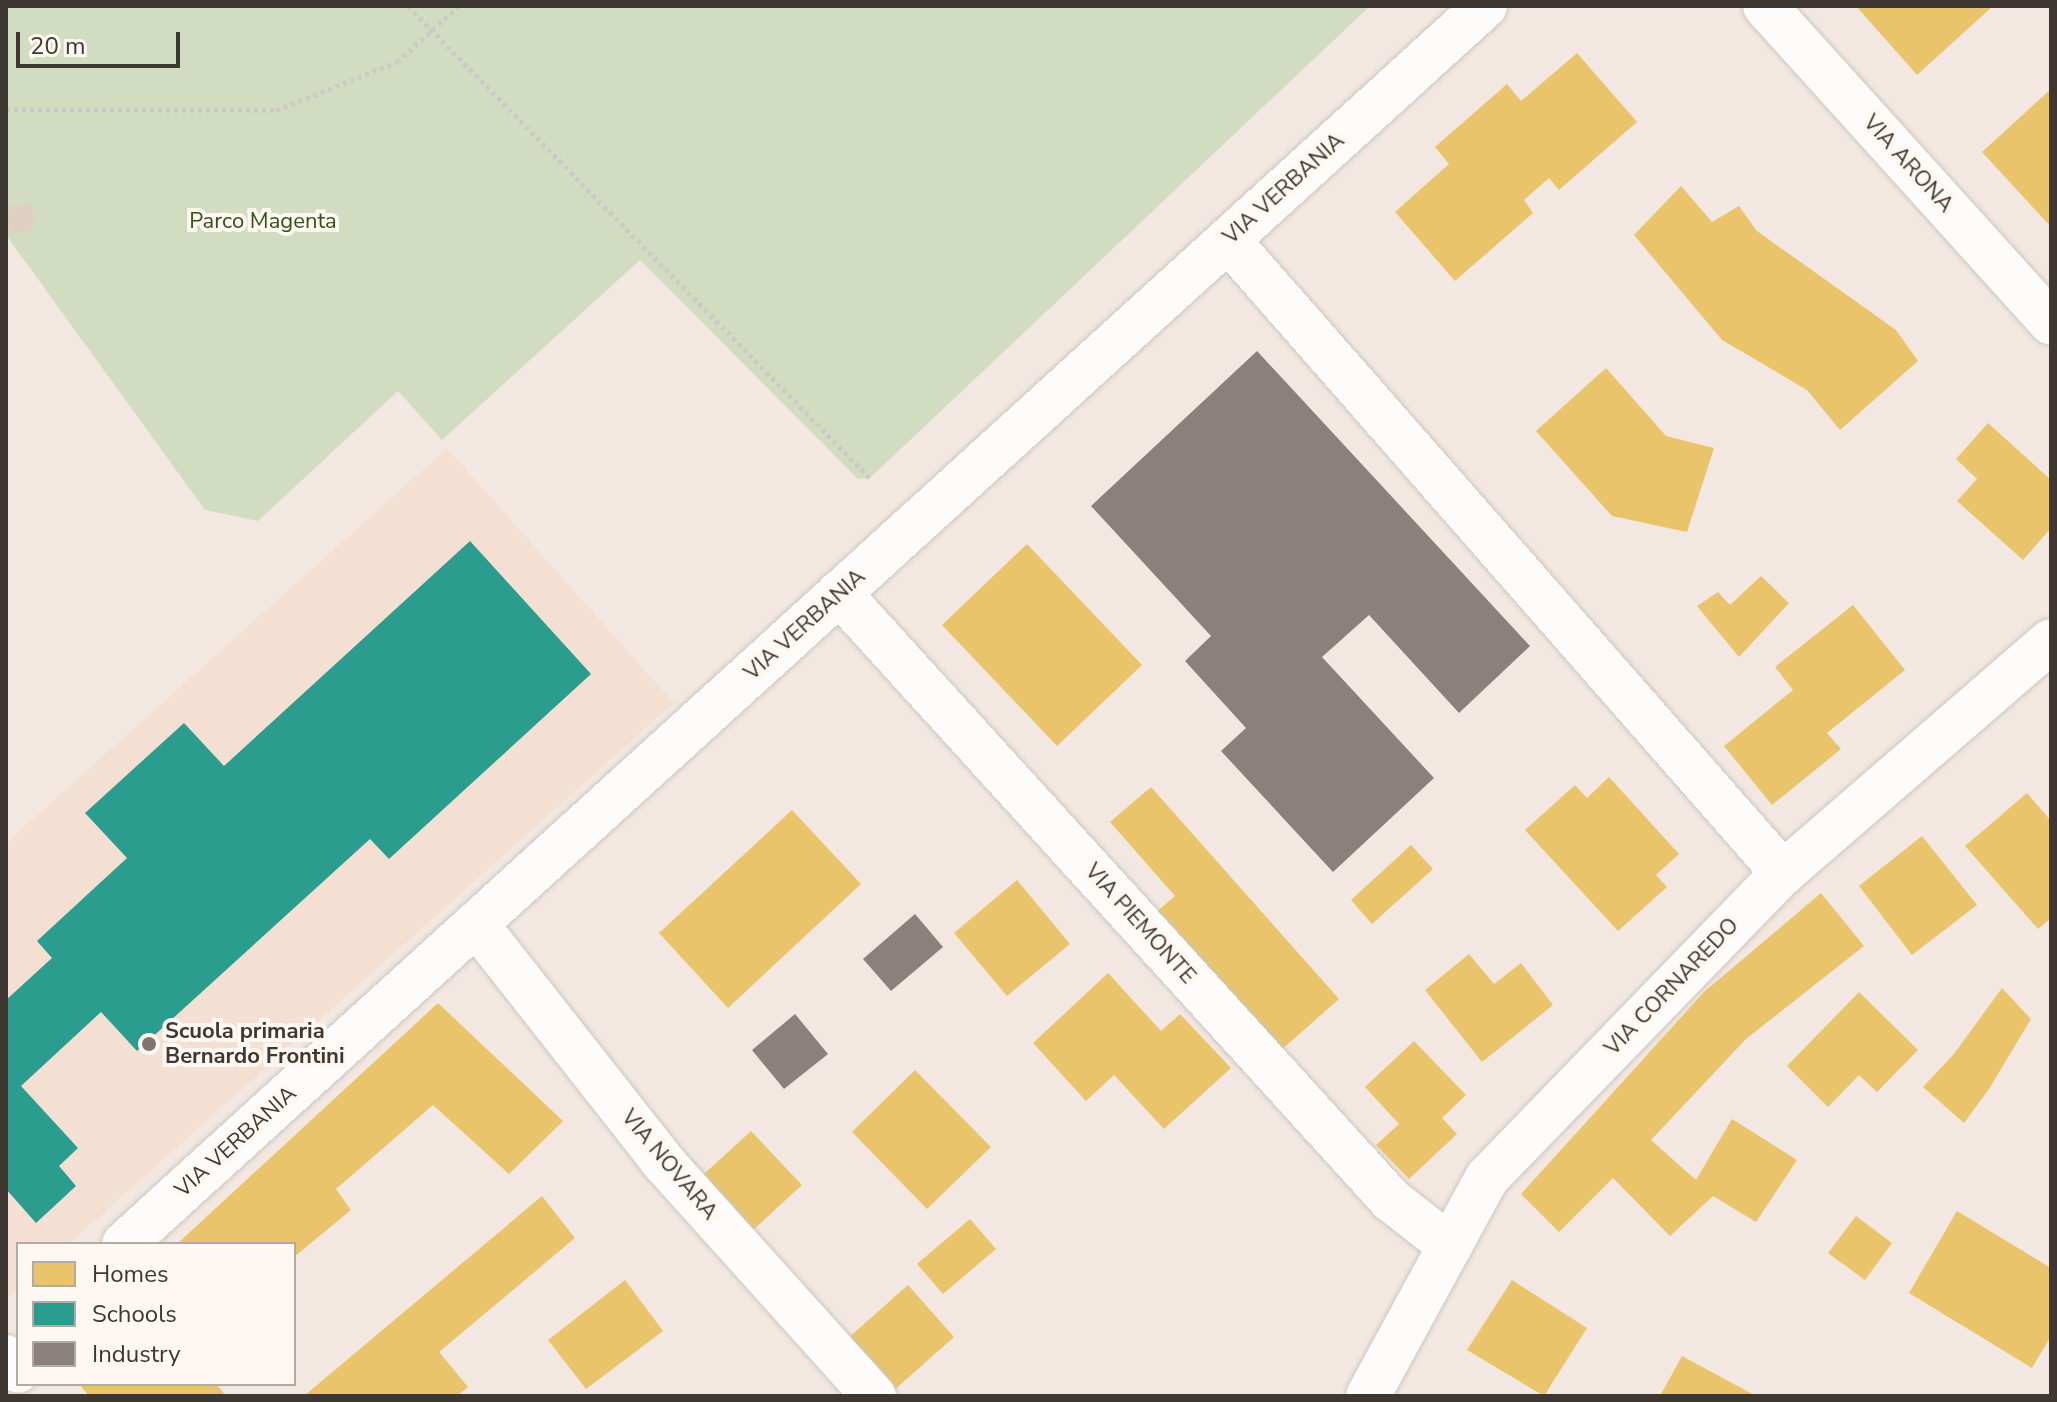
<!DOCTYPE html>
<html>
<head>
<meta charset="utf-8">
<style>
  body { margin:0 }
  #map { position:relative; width:2057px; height:1402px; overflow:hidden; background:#f2e8e1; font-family:"Nunito Sans",sans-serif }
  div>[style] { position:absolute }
  .built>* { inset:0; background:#f3e0d3 }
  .green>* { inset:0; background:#d1dcc1 }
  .homes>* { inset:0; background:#e9c46a }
  .schools>* { inset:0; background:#2a9d8f }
  .industry>* { inset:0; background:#8a817c }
  .building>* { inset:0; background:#e0d0c4 }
  .path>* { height:5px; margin-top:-2.5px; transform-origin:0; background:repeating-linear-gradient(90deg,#cdc9c6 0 4px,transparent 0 8px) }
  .roads { filter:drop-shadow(0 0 2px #cdc5bf) drop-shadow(0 0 2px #cdc5bf) }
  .minor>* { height:44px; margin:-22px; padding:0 22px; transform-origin:22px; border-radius:22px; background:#fdfcfa }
  .dots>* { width:22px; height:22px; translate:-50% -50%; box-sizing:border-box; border:4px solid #fff7f1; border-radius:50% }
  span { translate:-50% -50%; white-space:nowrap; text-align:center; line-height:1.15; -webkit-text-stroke:8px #fff7f1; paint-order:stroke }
  .street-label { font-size:22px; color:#3f3832 }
  .park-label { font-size:22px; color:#305317 }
  .poi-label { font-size:22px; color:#3f3832; font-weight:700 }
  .left { translate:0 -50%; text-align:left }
  .frame { position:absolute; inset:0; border:8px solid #3f3832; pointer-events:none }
  .legend { position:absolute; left:16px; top:1242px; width:280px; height:144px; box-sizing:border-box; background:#fff7f1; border:2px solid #b2aba5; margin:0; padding:10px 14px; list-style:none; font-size:24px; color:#3f3832 }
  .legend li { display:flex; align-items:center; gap:16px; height:40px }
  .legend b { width:40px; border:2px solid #b2aba5 }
  .scale { position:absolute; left:16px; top:32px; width:164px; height:36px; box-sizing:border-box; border:4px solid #3f3832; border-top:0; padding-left:10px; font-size:24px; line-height:28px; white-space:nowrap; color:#3f3832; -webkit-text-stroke:6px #fff7f1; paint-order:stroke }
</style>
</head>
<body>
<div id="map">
  <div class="built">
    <i style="clip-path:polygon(447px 448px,674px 703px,69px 1244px,18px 1244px,18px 1290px,6px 1300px,6px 843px)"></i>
  </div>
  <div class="green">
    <i style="clip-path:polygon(6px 6px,1370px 6px,870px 478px,858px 479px,640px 260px,442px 440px,398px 391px,258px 521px,205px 510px,6px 235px)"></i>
  </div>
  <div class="homes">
    <i style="clip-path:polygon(1856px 6px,1993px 6px,1917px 75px)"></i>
    <i style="clip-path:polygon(1577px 53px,1637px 122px,1559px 190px,1549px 178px,1524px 200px,1533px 213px,1455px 281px,1395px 212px,1449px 164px,1435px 147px,1507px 84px,1521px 101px)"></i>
    <i style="clip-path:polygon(2051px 89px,2051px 227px,1982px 152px)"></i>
    <i style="clip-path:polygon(1681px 186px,1712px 222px,1739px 206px,1757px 231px,1896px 330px,1918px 361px,1840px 430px,1807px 390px,1722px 340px,1634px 235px)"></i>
    <i style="clip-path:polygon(1606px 368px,1666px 436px,1714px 448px,1687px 532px,1612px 516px,1536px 431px)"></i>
    <i style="clip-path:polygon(1988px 423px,2051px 480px,2051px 528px,2023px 560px,1957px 501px,1977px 479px,1956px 459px)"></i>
    <i style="clip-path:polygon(1027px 544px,1142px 665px,1057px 746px,942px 625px)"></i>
    <i style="clip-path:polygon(1761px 576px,1789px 603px,1739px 657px,1697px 606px,1718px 592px,1730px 605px)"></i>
    <i style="clip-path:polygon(1853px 605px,1905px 670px,1827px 733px,1841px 749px,1772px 805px,1724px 746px,1793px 690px,1775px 667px)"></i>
    <i style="clip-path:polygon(1609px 777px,1679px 854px,1656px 875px,1667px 887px,1618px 931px,1525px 830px,1575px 785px,1587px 798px)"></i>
    <i style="clip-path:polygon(1151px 787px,1339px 999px,1279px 1052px,1155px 913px,1175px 896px,1110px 822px)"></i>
    <i style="clip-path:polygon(2027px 793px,2051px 821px,2051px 918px,2038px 929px,1965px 846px)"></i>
    <i style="clip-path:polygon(792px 810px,861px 884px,728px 1008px,659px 933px)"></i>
    <i style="clip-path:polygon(1922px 836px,1977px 905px,1912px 955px,1859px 886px)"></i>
    <i style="clip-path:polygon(1411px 845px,1433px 869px,1372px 924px,1351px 900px)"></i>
    <i style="clip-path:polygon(1017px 880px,1070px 944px,1007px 996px,954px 933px)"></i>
    <i style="clip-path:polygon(1821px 893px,1864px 946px,1746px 1039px,1651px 1140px,1696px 1180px,1732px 1119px,1797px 1160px,1756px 1222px,1713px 1196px,1670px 1236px,1613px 1178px,1559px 1232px,1521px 1194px,1704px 992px)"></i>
    <i style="clip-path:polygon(1469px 954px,1494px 984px,1521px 963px,1553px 1005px,1482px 1062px,1425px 990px)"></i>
    <i style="clip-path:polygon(1108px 973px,1161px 1031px,1180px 1014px,1231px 1068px,1164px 1129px,1114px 1075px,1086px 1101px,1033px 1043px)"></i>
    <i style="clip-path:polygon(2002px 988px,2031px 1019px,1989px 1089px,1964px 1123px,1923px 1087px,1954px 1054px)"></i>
    <i style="clip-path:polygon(1859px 992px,1918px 1050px,1877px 1092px,1859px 1075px,1828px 1107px,1787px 1066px)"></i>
    <i style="clip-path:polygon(438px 1003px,563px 1121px,509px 1174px,433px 1105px,336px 1189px,351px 1210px,294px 1257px,294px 1244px,177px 1244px)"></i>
    <i style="clip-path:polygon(1414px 1041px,1466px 1095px,1442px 1118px,1457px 1134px,1409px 1179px,1376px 1145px,1399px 1124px,1365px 1087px)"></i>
    <i style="clip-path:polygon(915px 1070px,991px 1147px,927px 1209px,852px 1132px)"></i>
    <i style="clip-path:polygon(751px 1131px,802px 1185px,753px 1230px,703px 1175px)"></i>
    <i style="clip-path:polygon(542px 1196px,575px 1238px,439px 1352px,468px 1387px,457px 1396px,304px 1396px)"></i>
    <i style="clip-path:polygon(1957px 1211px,2051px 1268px,2051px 1336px,2032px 1368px,1909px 1293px)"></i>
    <i style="clip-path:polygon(1856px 1216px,1892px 1243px,1865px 1280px,1828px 1253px)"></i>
    <i style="clip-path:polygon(970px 1219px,996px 1249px,943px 1294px,917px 1264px)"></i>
    <i style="clip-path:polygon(625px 1280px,663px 1331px,586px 1389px,548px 1340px)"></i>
    <i style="clip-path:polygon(1512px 1280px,1587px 1328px,1544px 1396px,1467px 1350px)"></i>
    <i style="clip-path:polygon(908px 1285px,954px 1337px,892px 1392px,847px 1339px)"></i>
    <i style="clip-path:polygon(1682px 1356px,1756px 1396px,1660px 1396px)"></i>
    <i style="clip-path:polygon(79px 1384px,216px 1384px,226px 1396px,89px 1396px)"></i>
  </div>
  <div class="schools">
    <i style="clip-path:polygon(470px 541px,591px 674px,389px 859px,370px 839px,137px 1051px,101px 1012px,21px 1086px,78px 1148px,59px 1166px,76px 1186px,36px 1223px,6px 1189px,6px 1000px,52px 958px,37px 941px,127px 858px,85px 813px,184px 723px,224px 766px)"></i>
  </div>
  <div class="industry">
    <i style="clip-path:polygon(1257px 351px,1530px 646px,1459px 713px,1369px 615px,1322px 657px,1434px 778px,1333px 872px,1221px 751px,1246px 728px,1185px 661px,1211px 636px,1091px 506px)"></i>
    <i style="clip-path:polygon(915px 914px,943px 947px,891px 991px,863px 959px)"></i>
    <i style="clip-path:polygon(795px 1014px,828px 1054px,784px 1089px,752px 1050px)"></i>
  </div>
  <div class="building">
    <i style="clip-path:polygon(28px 204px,36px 216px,31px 231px,14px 233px,6px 222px,11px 205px)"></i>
  </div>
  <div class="path">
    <i style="left:408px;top:6px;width:660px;rotate:45.61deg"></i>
    <i style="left:6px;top:109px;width:270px;rotate:0.2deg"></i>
    <i style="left:276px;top:110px;width:130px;rotate:-21.6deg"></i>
    <i style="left:397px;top:62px;width:84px;rotate:-42.1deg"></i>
  </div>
  <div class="roads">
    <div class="minor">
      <i style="left:1765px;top:6px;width:427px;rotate:47.9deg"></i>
      <i style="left:1228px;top:240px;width:842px;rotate:48.76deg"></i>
      <i style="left:839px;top:593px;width:820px;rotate:47.72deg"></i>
      <i style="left:1391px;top:1200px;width:75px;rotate:37.9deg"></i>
      <i style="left:476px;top:924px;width:304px;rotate:51.8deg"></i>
      <i style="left:664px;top:1163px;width:314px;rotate:48deg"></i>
      <i style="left:124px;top:1244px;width:1840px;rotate:-42.29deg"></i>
      <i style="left:6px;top:1357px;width:18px;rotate:49deg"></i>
      <i style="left:1368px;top:1396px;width:248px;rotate:-61.4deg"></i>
      <i style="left:1487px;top:1178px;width:425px;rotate:-45.9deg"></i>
      <i style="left:1783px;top:873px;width:354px;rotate:-40.9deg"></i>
    </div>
  </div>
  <div class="dots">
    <i style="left:149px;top:1044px;background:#7e766f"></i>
  </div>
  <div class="street-label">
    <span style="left:1908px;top:164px;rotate:48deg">VIA ARONA</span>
    <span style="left:1284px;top:189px;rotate:-42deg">VIA VERBANIA</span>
    <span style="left:805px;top:625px;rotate:-42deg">VIA VERBANIA</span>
    <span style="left:1140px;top:924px;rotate:48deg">VIA PIEMONTE</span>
    <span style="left:1672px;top:987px;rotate:-46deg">VIA CORNAREDO</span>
    <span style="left:236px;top:1142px;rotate:-42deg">VIA VERBANIA</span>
    <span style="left:669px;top:1165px;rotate:50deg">VIA NOVARA</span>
  </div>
  <div class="park-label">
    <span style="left:263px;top:222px">Parco Magenta</span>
  </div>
  <div class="poi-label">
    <span class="left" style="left:165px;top:1044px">Scuola primaria<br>Bernardo Frontini</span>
  </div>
  <div class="frame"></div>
  <ul class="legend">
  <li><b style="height:22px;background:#e9c46a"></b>Homes</li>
  <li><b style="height:22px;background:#2a9d8f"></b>Schools</li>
  <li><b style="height:22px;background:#8a817c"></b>Industry</li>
  </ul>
  <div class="scale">20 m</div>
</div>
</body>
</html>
